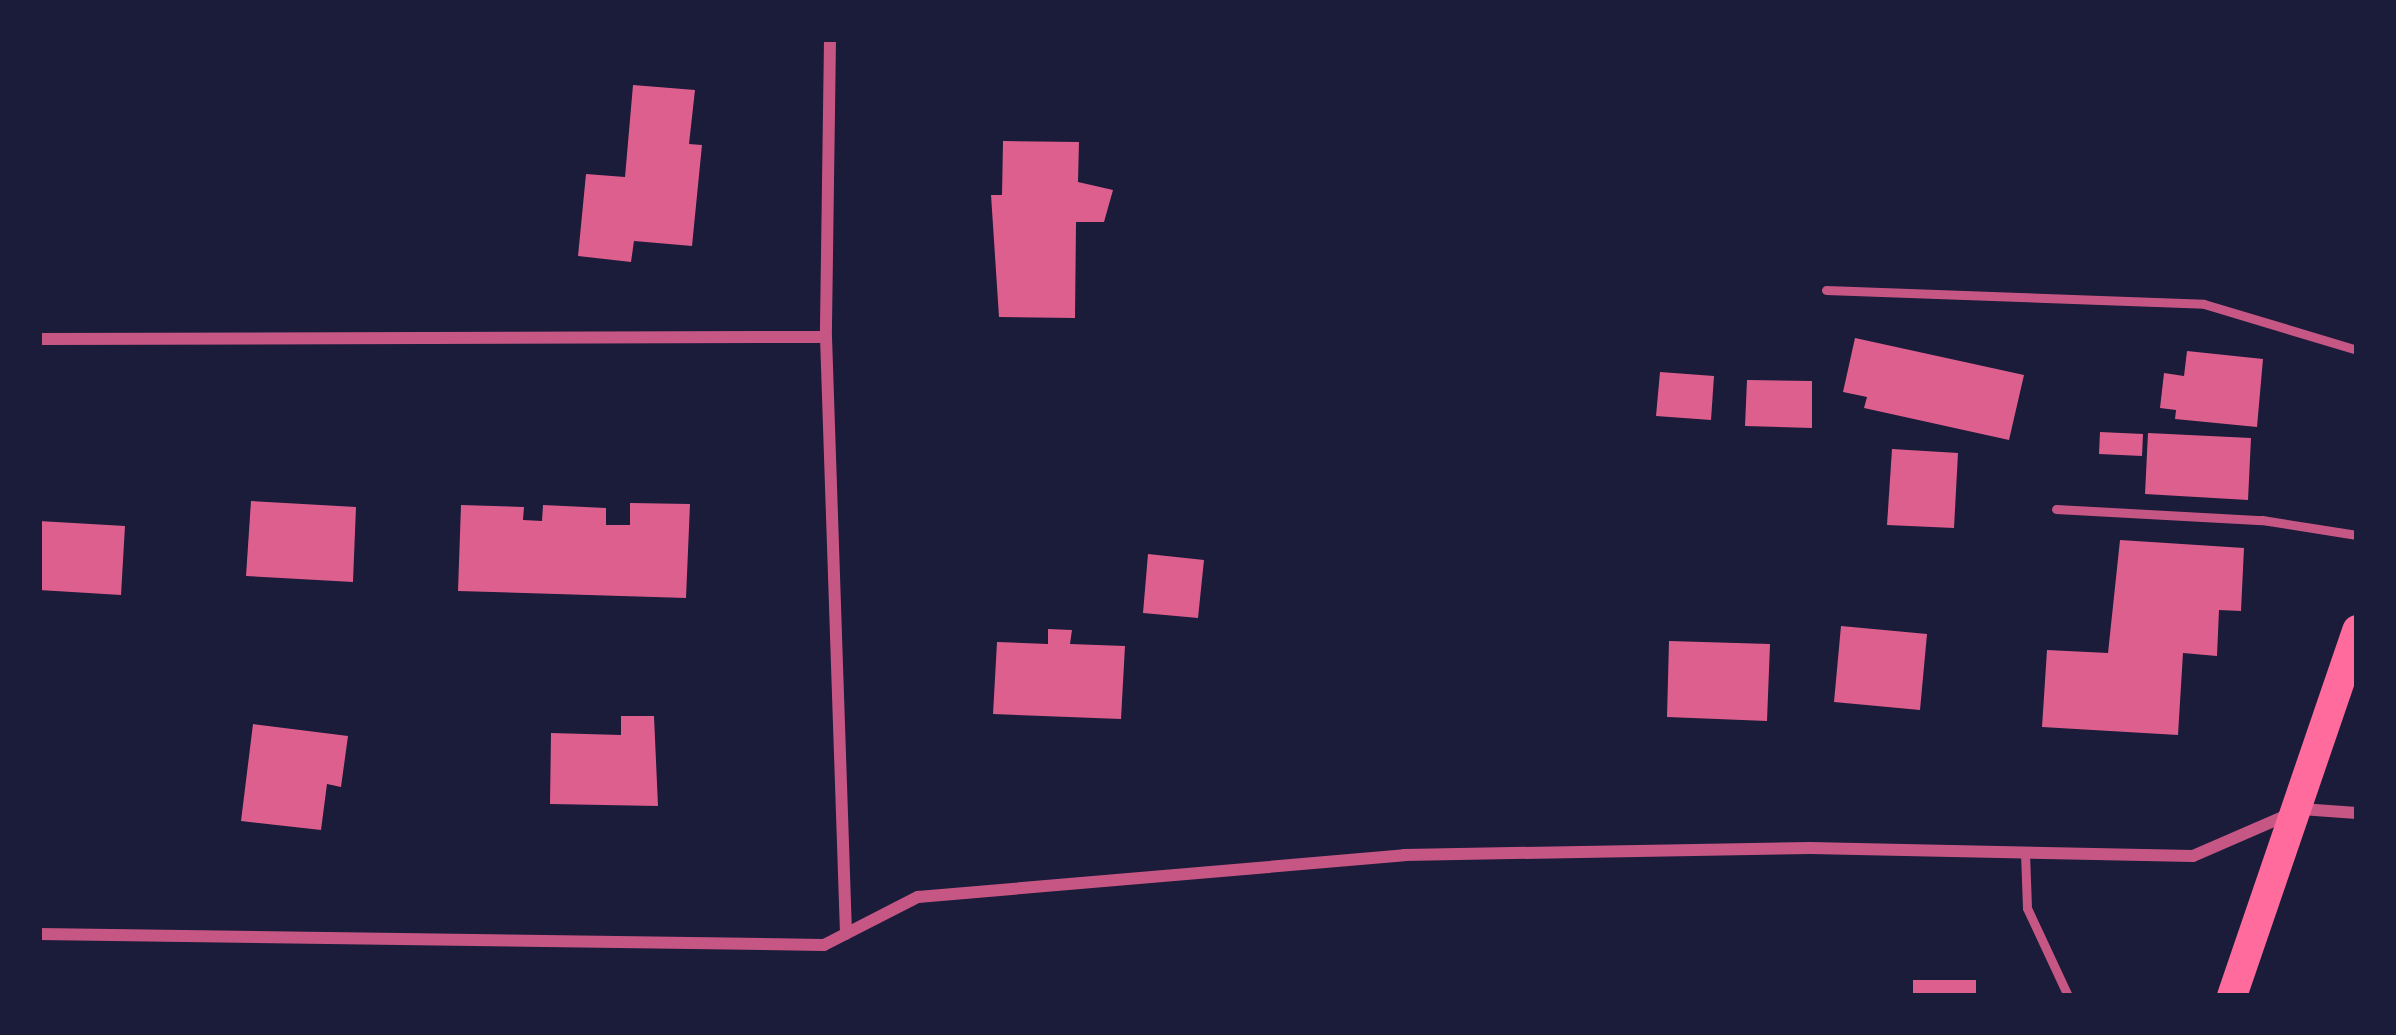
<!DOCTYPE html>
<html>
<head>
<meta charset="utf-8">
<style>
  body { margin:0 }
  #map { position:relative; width:2396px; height:1035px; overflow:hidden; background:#1b1b3a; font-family:Arial,sans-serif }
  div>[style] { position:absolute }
  .building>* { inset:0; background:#dd5f8e }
  .service>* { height:9px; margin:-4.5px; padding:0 4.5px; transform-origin:4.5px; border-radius:4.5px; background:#c65784 }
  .minor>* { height:12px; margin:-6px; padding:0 6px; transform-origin:6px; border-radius:6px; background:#c65784 }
  .primary>* { height:30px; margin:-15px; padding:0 15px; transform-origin:15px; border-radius:15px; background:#ff6b9d }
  span { translate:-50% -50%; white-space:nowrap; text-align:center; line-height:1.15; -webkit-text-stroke:12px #1b1b3a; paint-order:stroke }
  .frame { position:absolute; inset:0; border:42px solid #1b1b3a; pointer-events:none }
</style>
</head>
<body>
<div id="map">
  <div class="building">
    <i style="clip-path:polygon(633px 85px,695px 90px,689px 144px,702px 145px,692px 246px,634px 241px,631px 262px,578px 256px,586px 174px,625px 177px)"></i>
    <i style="clip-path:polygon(1003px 141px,1079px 142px,1078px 182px,1113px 190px,1104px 222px,1076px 222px,1075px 318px,999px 317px,991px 195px,1002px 195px)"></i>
    <i style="clip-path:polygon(1855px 338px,2024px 375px,2009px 440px,1864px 408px,1867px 397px,1843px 392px)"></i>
    <i style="clip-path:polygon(2187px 351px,2263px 359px,2257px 427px,2175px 419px,2176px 410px,2160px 408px,2164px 373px,2184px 376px)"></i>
    <i style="clip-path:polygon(1660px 372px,1714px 376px,1711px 420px,1656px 416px)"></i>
    <i style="clip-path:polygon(1747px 380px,1812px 381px,1812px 428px,1745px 426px)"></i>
    <i style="clip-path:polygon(2100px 432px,2143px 434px,2142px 456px,2099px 454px)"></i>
    <i style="clip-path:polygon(2148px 433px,2251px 438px,2248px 500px,2145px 494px)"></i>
    <i style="clip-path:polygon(1892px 449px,1958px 453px,1954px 528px,1887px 525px)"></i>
    <i style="clip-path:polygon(251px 501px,356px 507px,353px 582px,246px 576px)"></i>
    <i style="clip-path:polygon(630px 503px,690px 504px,686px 598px,458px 591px,461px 505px,524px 507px,523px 520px,542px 521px,543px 505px,606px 508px,606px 525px,630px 525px)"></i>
    <i style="clip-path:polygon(39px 521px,125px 526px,121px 595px,39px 590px)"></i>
    <i style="clip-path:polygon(2120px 540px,2244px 548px,2241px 611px,2219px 610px,2217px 656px,2183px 653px,2178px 735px,2042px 727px,2047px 650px,2108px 653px)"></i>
    <i style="clip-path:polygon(1148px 554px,1204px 560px,1198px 618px,1143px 613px)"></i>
    <i style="clip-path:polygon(1841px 626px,1927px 634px,1920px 710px,1834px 702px)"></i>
    <i style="clip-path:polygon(1048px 629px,1072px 630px,1070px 644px,1125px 646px,1121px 719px,993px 714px,997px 642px,1048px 644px)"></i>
    <i style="clip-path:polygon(1669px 641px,1770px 644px,1767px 721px,1667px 717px)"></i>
    <i style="clip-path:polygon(621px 716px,654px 716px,658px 806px,550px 804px,551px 733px,621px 735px)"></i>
    <i style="clip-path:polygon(253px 724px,348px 736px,341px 787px,327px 784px,321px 830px,241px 821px)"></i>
    <i style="clip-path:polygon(1913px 980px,1976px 980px,1976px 996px,1913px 996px)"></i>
  </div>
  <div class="service">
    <i style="left:1826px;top:290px;width:378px;rotate:2.1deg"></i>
    <i style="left:2204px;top:304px;width:160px;rotate:16.7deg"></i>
    <i style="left:2056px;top:509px;width:206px;rotate:3.1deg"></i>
    <i style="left:2262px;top:520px;width:96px;rotate:9deg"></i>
    <i style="left:2025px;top:853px;width:55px;rotate:87.9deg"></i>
    <i style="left:2027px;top:908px;width:97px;rotate:65deg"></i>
  </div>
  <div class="minor">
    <i style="left:830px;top:39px;width:298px;rotate:90.8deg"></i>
    <i style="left:826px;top:337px;width:597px;rotate:88.08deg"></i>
    <i style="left:39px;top:339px;width:787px;rotate:-0.15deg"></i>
    <i style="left:39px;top:934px;width:785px;rotate:0.8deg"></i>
    <i style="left:824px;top:945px;width:106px;rotate:-27.1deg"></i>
    <i style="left:918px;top:897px;width:488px;rotate:-4.9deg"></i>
    <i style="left:1404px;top:855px;width:406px;rotate:-1deg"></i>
    <i style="left:1810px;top:848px;width:383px;rotate:1.2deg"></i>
    <i style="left:2193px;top:856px;width:118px;rotate:-23.5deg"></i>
    <i style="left:2301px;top:809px;width:56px;rotate:4.1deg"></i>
  </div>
  <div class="primary">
    <i style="left:2232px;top:996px;width:387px;rotate:-71.1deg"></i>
  </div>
  <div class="frame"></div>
</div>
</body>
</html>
